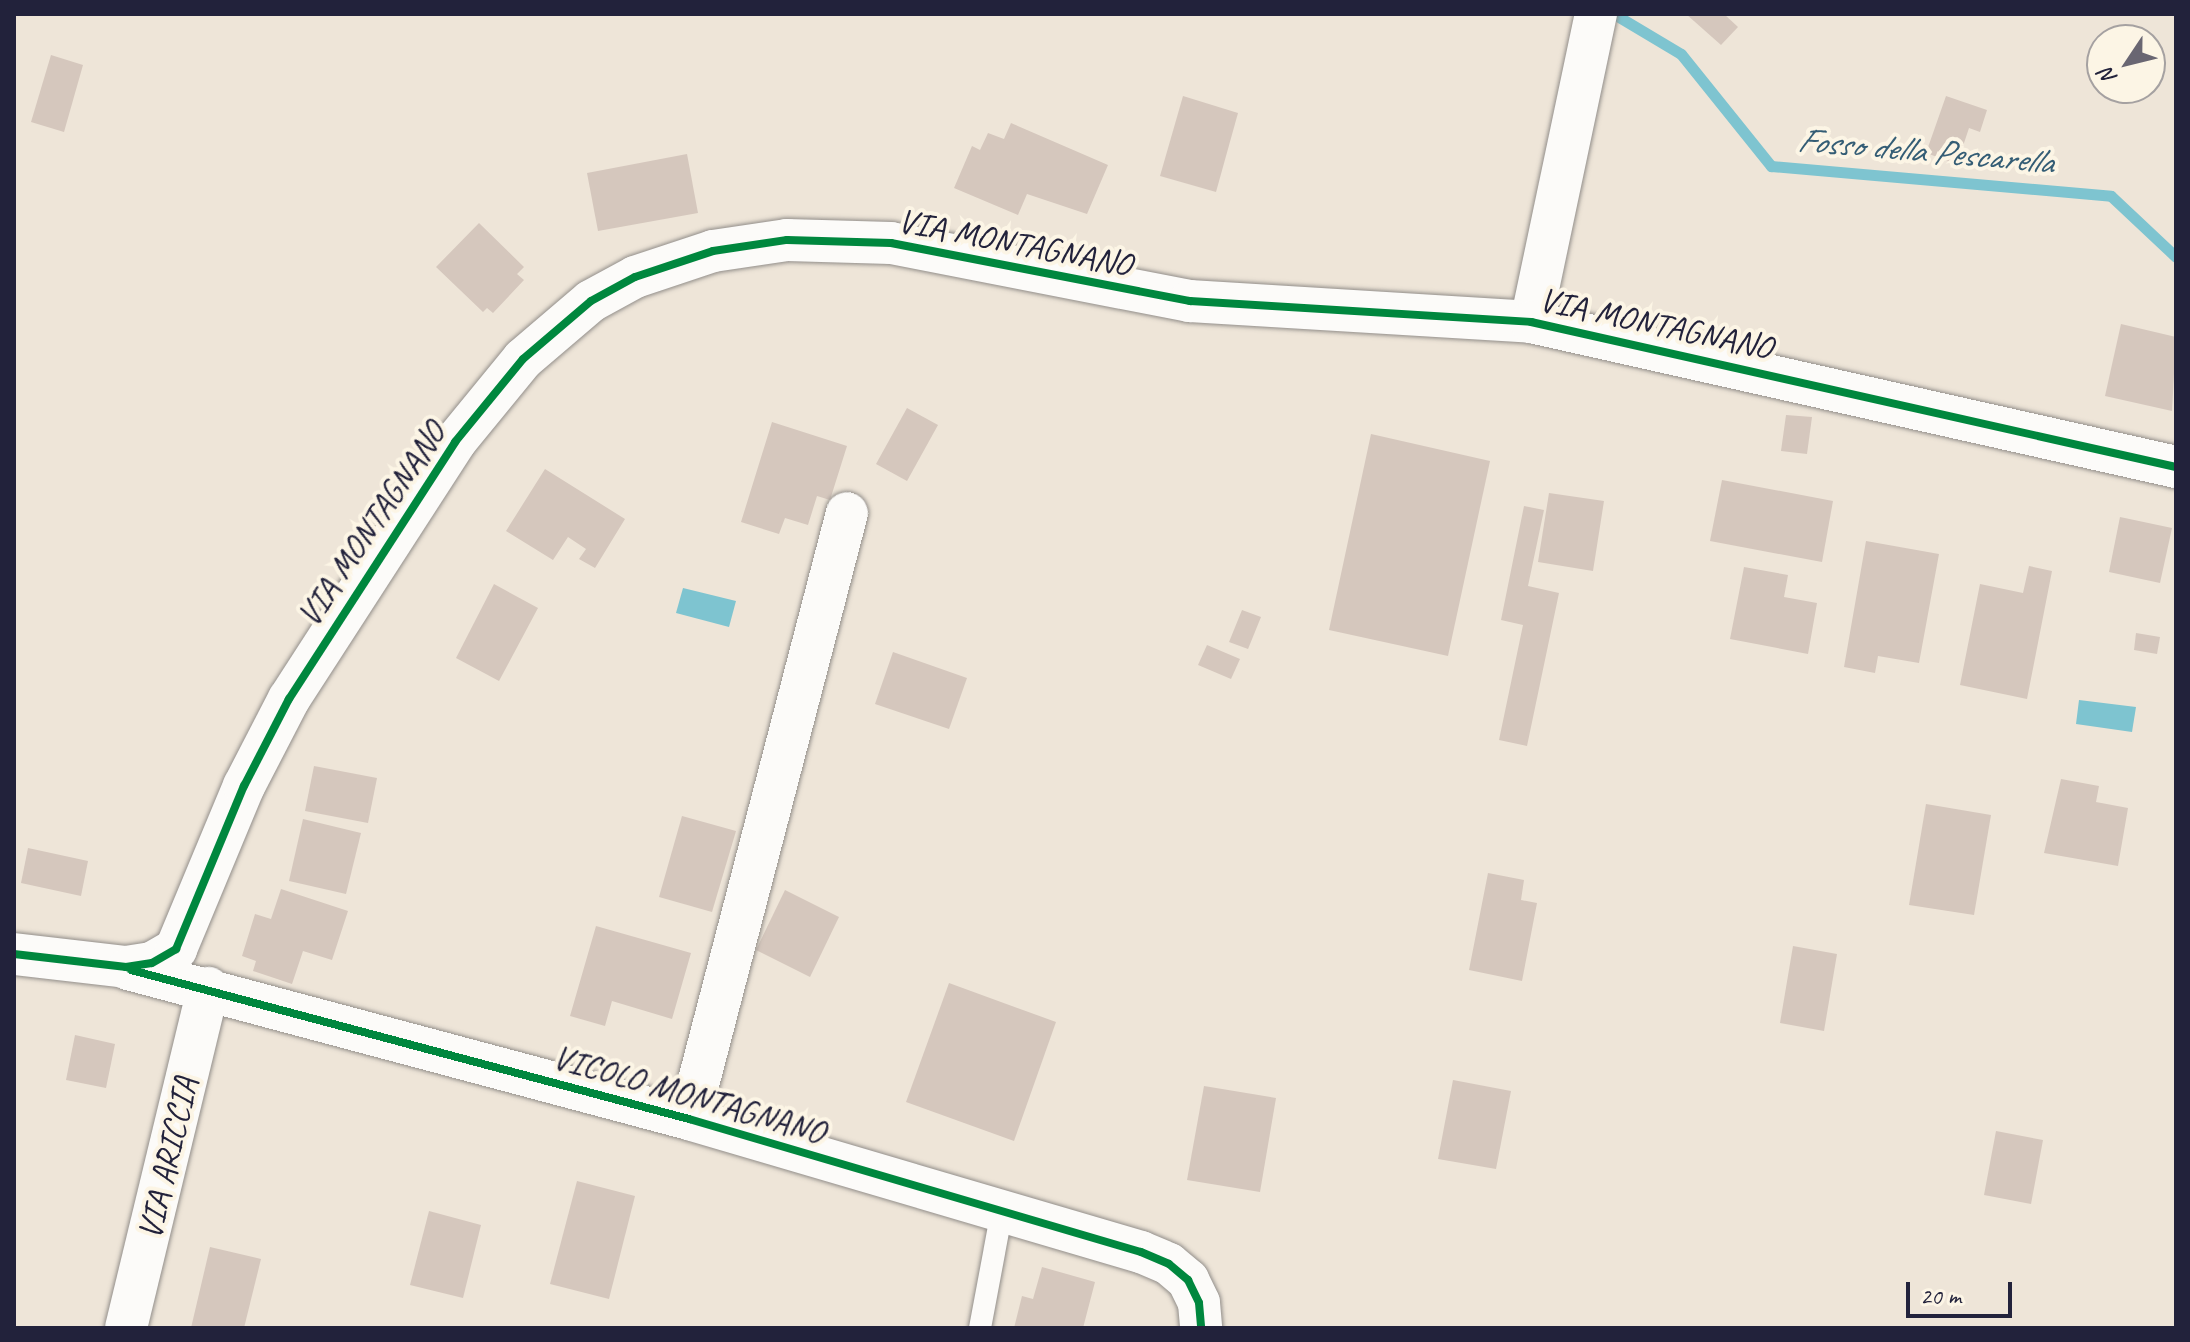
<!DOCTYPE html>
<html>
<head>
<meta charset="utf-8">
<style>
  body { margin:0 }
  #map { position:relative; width:2190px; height:1342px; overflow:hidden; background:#eee5d8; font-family:Caveat,sans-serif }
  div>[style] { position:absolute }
  .water>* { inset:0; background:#7ec4d0 }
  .stream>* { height:11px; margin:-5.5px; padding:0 5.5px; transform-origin:5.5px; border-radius:5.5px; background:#7ec4d0 }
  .building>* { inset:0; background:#d5c7bd }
  .roads { filter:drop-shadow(0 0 2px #928e8a) drop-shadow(0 0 2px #928e8a) }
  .service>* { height:22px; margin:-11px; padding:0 11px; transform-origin:11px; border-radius:11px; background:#fcfbf9 }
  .minor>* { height:42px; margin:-21px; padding:0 21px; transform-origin:21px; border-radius:21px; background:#fcfbf9 }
  .cycleway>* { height:8px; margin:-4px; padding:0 4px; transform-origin:4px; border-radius:4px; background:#00873e }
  span { translate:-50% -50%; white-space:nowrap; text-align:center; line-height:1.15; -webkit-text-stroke:8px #fcf5e5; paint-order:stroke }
  .street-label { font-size:34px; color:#22223b }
  .water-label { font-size:36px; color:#345d75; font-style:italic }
  .frame { position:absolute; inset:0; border:16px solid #22223b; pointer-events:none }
  .north { position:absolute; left:2086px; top:24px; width:80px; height:80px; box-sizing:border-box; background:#fcf5e5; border:2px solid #a5a1a1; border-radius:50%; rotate:235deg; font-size:22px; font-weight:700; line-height:32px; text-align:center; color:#22223b }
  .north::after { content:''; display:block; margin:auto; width:28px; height:36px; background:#696672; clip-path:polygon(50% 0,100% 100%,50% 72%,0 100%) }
  .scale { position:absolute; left:1906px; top:1282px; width:106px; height:36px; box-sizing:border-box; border:4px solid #22223b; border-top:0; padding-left:10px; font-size:24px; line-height:28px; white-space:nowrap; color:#22223b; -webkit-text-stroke:6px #fcf5e5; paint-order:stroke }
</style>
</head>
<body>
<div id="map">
  <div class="water">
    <i style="clip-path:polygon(683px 588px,736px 601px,729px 627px,676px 613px)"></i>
    <i style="clip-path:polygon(2079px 700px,2136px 707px,2132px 732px,2076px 724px)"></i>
  </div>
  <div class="stream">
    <i style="left:1614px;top:14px;width:78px;rotate:30.8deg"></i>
    <i style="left:1681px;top:54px;width:144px;rotate:51.2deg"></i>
    <i style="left:1771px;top:166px;width:341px;rotate:5deg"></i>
    <i style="left:2111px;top:196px;width:89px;rotate:43.2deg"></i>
  </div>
  <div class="building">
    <i style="clip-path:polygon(1686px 14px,1724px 14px,1738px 27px,1721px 45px)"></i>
    <i style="clip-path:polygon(51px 55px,83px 65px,64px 132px,31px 122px)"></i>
    <i style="clip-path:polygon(1183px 96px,1238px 113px,1216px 192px,1160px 176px)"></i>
    <i style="clip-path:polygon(1946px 96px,1987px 110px,1980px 132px,1969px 128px,1957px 164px,1926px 153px)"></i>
    <i style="clip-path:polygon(1011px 123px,1108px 165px,1087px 214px,1027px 194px,1018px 215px,954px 188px,972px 146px,980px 150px,988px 133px,1004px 139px)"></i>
    <i style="clip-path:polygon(687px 154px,698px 213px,598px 231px,587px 173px)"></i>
    <i style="clip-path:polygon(479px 223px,524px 267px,517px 274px,524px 280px,493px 313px,487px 308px,483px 312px,436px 267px)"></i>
    <i style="clip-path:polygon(2121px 324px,2176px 337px,2172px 411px,2105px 396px)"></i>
    <i style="clip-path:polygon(907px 408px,938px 425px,907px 481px,876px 464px)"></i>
    <i style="clip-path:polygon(1786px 415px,1812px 417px,1807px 454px,1781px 451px)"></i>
    <i style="clip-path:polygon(772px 422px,847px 446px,830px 500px,817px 496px,808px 525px,785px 518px,779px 534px,741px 522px)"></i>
    <i style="clip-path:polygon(1371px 434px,1490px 461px,1448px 656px,1329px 630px)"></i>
    <i style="clip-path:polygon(545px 469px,625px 519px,595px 568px,579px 559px,586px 549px,568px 537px,553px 560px,506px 531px)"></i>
    <i style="clip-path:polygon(1722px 480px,1833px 501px,1822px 562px,1710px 541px)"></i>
    <i style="clip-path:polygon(1549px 493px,1604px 501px,1593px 571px,1538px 562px)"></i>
    <i style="clip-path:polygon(1524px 506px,1544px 510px,1528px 586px,1559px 593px,1527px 746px,1499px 740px,1523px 625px,1501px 620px)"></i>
    <i style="clip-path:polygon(2120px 517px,2172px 528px,2160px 583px,2109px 572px)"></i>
    <i style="clip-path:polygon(1866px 541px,1939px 554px,1919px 663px,1878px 656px,1875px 673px,1844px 667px)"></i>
    <i style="clip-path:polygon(2029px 566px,2052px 571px,2027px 699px,1960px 685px,1980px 584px,2023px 593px)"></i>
    <i style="clip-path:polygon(1744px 567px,1788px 575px,1784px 597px,1817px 603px,1808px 654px,1730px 639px)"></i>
    <i style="clip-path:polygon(494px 584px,538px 608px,499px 681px,456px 658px)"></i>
    <i style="clip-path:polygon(1242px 610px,1261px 617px,1248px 649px,1229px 642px)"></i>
    <i style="clip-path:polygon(2136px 633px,2160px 637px,2157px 654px,2134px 650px)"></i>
    <i style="clip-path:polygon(1207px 645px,1240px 659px,1231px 679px,1198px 665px)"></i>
    <i style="clip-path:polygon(893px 652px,967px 678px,949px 729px,875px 704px)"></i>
    <i style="clip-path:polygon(314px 766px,377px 778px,368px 823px,305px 811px)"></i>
    <i style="clip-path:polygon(2061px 779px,2099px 786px,2096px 802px,2128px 808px,2118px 866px,2044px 853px)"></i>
    <i style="clip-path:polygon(1926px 804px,1991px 815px,1974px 915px,1909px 905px)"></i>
    <i style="clip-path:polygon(682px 816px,736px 831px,712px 912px,659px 897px)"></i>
    <i style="clip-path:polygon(303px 819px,361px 833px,346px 894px,289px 881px)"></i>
    <i style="clip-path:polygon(28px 848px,88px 861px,81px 896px,21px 883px)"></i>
    <i style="clip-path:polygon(1488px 873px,1524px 880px,1521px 900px,1537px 903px,1522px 981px,1469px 970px)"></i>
    <i style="clip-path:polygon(281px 889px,348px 911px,332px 960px,303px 951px,292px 984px,253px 971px,256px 961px,242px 956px,255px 914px,271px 919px)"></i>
    <i style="clip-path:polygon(785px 890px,839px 917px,810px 977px,756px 950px)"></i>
    <i style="clip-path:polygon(596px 926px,691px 953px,672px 1019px,612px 1001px,605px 1026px,570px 1016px)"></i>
    <i style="clip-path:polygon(1793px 946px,1837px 954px,1824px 1031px,1780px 1023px)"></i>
    <i style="clip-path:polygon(949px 983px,1056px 1022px,1014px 1141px,906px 1102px)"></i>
    <i style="clip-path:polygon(75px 1035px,115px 1044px,106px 1088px,66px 1080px)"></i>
    <i style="clip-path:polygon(1453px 1080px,1511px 1091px,1496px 1169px,1438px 1159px)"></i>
    <i style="clip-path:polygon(1204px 1086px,1276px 1098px,1260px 1192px,1187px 1180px)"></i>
    <i style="clip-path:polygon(1996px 1131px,2043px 1140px,2031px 1204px,1984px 1195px)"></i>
    <i style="clip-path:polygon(577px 1181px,635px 1196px,609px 1299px,550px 1284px)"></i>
    <i style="clip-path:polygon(429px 1211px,481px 1225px,463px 1298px,410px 1285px)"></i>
    <i style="clip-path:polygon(210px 1247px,261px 1259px,244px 1328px,191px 1328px)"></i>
    <i style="clip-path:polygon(1042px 1267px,1095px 1282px,1083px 1328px,1014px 1328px,1022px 1296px,1033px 1299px)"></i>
  </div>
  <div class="roads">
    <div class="service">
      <i style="left:980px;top:1328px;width:119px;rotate:-79.4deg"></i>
    </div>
    <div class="minor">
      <i style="left:1531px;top:322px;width:315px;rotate:-78.1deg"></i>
      <i style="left:14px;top:954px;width:113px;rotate:6.6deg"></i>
      <i style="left:126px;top:967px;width:26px;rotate:-9deg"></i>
      <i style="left:152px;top:963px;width:28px;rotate:-30deg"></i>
      <i style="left:176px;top:949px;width:177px;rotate:-67.4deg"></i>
      <i style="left:244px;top:786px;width:98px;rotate:-62.7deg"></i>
      <i style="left:289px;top:699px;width:306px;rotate:-57.1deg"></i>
      <i style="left:455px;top:442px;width:107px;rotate:-50.7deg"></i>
      <i style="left:523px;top:359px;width:89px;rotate:-40.5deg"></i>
      <i style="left:591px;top:301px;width:50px;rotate:-28.6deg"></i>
      <i style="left:635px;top:277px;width:82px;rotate:-18.4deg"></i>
      <i style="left:713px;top:251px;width:75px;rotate:-8.5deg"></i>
      <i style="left:787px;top:240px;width:104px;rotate:1.7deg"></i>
      <i style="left:891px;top:243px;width:305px;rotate:11deg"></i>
      <i style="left:1190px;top:301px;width:342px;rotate:3.5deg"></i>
      <i style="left:1531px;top:322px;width:661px;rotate:12.67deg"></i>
      <i style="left:128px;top:969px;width:581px;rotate:14.97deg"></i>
      <i style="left:689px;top:1119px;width:471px;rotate:16.4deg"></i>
      <i style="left:1141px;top:1252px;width:30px;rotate:23deg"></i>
      <i style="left:1169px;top:1264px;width:25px;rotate:40deg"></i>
      <i style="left:1188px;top:1280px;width:25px;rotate:64deg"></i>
      <i style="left:1199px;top:1303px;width:25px;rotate:85deg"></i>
      <i style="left:689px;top:1119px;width:626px;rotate:-75.39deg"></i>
      <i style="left:126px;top:1328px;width:350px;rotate:-76.4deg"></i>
    </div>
  </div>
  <div class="cycleway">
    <i style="left:14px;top:954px;width:113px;rotate:6.6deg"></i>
    <i style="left:126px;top:967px;width:26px;rotate:-9deg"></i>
    <i style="left:152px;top:963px;width:28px;rotate:-30deg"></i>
    <i style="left:176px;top:949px;width:177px;rotate:-67.4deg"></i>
    <i style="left:244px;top:786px;width:98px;rotate:-62.7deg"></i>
    <i style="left:289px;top:699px;width:306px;rotate:-57.1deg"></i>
    <i style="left:455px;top:442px;width:107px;rotate:-50.7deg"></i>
    <i style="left:523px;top:359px;width:89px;rotate:-40.5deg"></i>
    <i style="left:591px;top:301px;width:50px;rotate:-28.6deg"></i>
    <i style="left:635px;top:277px;width:82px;rotate:-18.4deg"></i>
    <i style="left:713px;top:251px;width:75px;rotate:-8.5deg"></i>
    <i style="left:787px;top:240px;width:104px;rotate:1.7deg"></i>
    <i style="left:891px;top:243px;width:305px;rotate:11deg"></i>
    <i style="left:1190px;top:301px;width:342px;rotate:3.5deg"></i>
    <i style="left:1531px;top:322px;width:661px;rotate:12.67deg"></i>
    <i style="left:131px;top:970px;width:578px;rotate:14.95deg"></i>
    <i style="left:689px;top:1119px;width:471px;rotate:16.4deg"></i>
    <i style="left:1141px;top:1252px;width:30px;rotate:23deg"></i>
    <i style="left:1169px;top:1264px;width:25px;rotate:40deg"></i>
    <i style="left:1188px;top:1280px;width:25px;rotate:64deg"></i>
    <i style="left:1199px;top:1303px;width:25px;rotate:85deg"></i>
  </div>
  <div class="street-label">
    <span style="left:1015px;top:242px;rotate:11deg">VIA MONTAGNANO</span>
    <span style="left:1656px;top:323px;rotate:12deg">VIA MONTAGNANO</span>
    <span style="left:371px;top:524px;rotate:-56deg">VIA MONTAGNANO</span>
    <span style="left:689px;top:1094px;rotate:16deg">VICOLO MONTAGNANO</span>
    <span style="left:167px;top:1158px;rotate:-77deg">VIA ARICCIA</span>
  </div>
  <div class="water-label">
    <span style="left:1925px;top:151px;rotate:5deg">Fosso della Pescarella</span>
  </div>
  <div class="frame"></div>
  <div class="north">N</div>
  <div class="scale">20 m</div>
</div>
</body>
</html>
